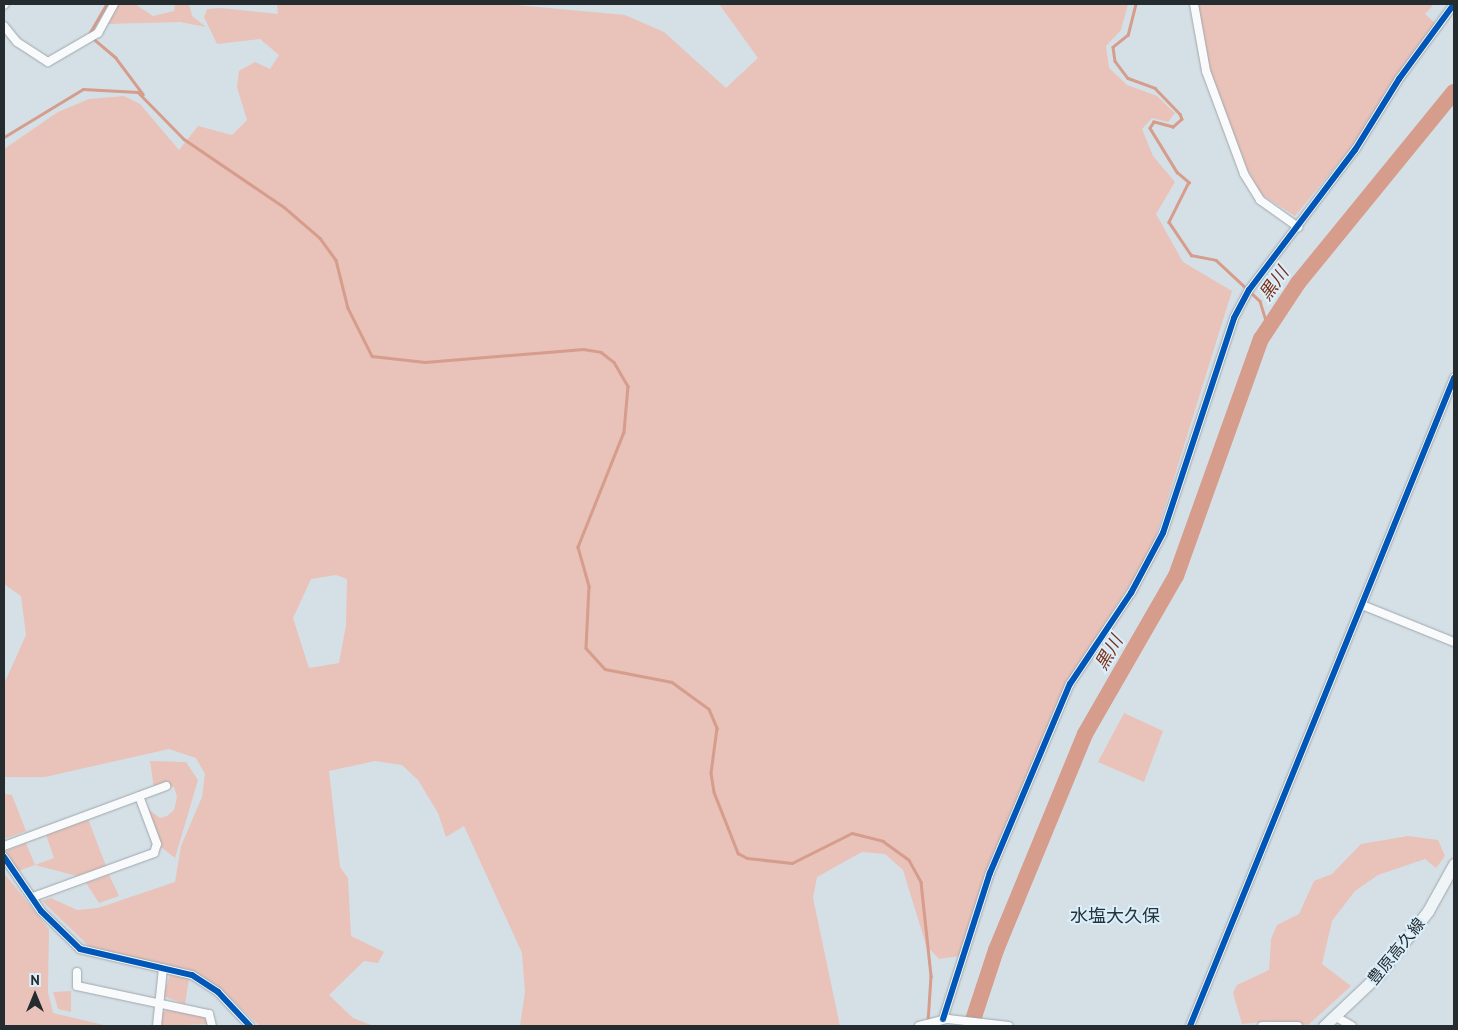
<!DOCTYPE html>
<html>
<head>
<meta charset="utf-8">
<style>
  body { margin:0 }
  #map { position:relative; width:1458px; height:1030px; overflow:hidden; background:#d5e0e6; font-family:"PT Sans","Noto Sans JP",sans-serif }
  div>[style] { position:absolute }
  .green>* { inset:0; background:#e9c2b9 }
  .stream>* { height:2.5px; margin:-1.25px; padding:0 1.25px; transform-origin:1.25px; border-radius:1.25px; background:#d69c8c }
  .river>* { height:16px; margin:-8px; padding:0 8px; transform-origin:8px; border-radius:8px; background:#d69c8c }
  .roads { filter:drop-shadow(0 0 1px #9fa7ac) drop-shadow(0 0 1px #9fa7ac) }
  .minor>* { height:8px; margin:-4px; padding:0 4px; transform-origin:4px; border-radius:4px; background:#f9fafb }
  .secondary>* { height:11px; margin:-5.5px; padding:0 5.5px; transform-origin:5.5px; border-radius:5.5px; background:#eff4f7 }
  .cycleway>* { height:6px; margin:-3px; padding:0 3px; transform-origin:3px; border-radius:3px; background:#0057b8 }
  span { translate:-50% -50%; white-space:nowrap; text-align:center; line-height:1.15; -webkit-text-stroke:4px #dbeffb; paint-order:stroke }
  .street-label { font-size:16px; color:#242c30 }
  .water-label { font-size:18px; color:#7e2e16; font-style:italic }
  .neighbourhood-label { font-size:18px; color:#24343d }
  .frame { position:absolute; inset:0; border:5px solid #242c30; pointer-events:none }
  .north { position:absolute; left:10px; top:970px; width:50px; height:50px; -webkit-text-stroke:4px #dbeffb; paint-order:stroke; rotate:0deg; font-size:14px; font-weight:700; line-height:20px; text-align:center; color:#242c30 }
  .north::after { content:''; display:block; margin:auto; width:18px; height:22px; background:#242c30; clip-path:polygon(50% 0,100% 100%,50% 72%,0 100%) }
</style>
</head>
<body>
<div id="map">
  <div class="green">
    <i style="clip-path:polygon(117px 4px,135px 4px,153px 16px,174px 11px,175px 4px,189px 4px,192px 16px,206px 27px,180px 22px,107px 24px)"></i>
    <i style="clip-path:polygon(evenodd,277px 4px,506px 4px,625px 15px,664px 32px,726px 88px,758px 58px,719px 4px,1128px 4px,1121px 30px,1106px 46px,1109px 68px,1127px 85px,1157px 96px,1175px 113px,1168px 122px,1152px 118px,1142px 129px,1153px 156px,1175px 182px,1156px 214px,1183px 262px,1232px 291px,1151px 552px,1067px 682px,988px 870px,960px 956px,939px 959px,926px 945px,903px 870px,885px 854px,862px 852px,817px 877px,813px 898px,840px 1026px,520px 1026px,525px 992px,522px 953px,464px 826px,446px 837px,438px 813px,418px 780px,402px 765px,375px 761px,329px 771px,340px 867px,348px 878px,351px 936px,384px 952px,378px 963px,364px 961px,329px 995px,353px 1018px,374px 1026px,260px 1026px,219px 988px,190px 972px,92px 949px,42px 901px,51px 898px,77px 910px,98px 908px,175px 882px,181px 846px,202px 797px,205px 774px,196px 758px,169px 749px,45px 777px,4px 777px,4px 684px,26px 635px,21px 596px,4px 584px,4px 149px,58px 112px,89px 99px,124px 96px,140px 104px,179px 150px,198px 126px,232px 135px,247px 120px,237px 87px,239px 71px,255px 62px,270px 69px,279px 55px,260px 39px,217px 44px,204px 17px,207px 9px,221px 8px,278px 14px,277px 4px,336px 575px,347px 579px,346px 625px,339px 663px,309px 668px,293px 618px,311px 579px,336px 575px)"></i>
    <i style="clip-path:polygon(1198px 4px,1434px 4px,1425px 14px,1435px 23px,1367px 128px,1295px 216px,1262px 195px,1247px 169px,1209px 70px)"></i>
    <i style="clip-path:polygon(1124px 713px,1163px 731px,1144px 782px,1098px 762px)"></i>
    <i style="clip-path:polygon(150px 761px,186px 762px,198px 780px,175px 858px,161px 847px,149px 810px,160px 818px,167px 816px,174px 810px,177px 797px,174px 787px,154px 788px)"></i>
    <i style="clip-path:polygon(4px 794px,12px 795px,26px 831px,4px 839px)"></i>
    <i style="clip-path:polygon(88px 819px,106px 866px,77px 876px,35px 865px,18px 871px,4px 852px,26px 843px,35px 865px,54px 858px,46px 835px)"></i>
    <i style="clip-path:polygon(1408px 836px,1438px 840px,1445px 856px,1436px 868px,1425px 859px,1378px 875px,1355px 891px,1332px 921px,1322px 964px,1351px 986px,1308px 1025px,1269px 1021px,1242px 1024px,1233px 993px,1237px 985px,1269px 970px,1271px 939px,1277px 925px,1299px 914px,1314px 881px,1332px 874px,1361px 844px)"></i>
    <i style="clip-path:polygon(4px 873px,49px 929px,48px 992px,53px 1013px,108px 1026px,4px 1026px)"></i>
    <i style="clip-path:polygon(109px 875px,119px 896px,99px 903px,86px 883px)"></i>
    <i style="clip-path:polygon(170px 975px,189px 979px,185px 1004px,163px 996px)"></i>
    <i style="clip-path:polygon(71px 991px,71px 1012px,58px 1009px,53px 992px)"></i>
    <i style="clip-path:polygon(167px 1010px,204px 1017px,208px 1024px,161px 1026px,160px 1014px)"></i>
  </div>
  <div class="stream">
    <i style="left:107px;top:4px;width:36px;rotate:120deg"></i>
    <i style="left:89px;top:35px;width:35px;rotate:40deg"></i>
    <i style="left:116px;top:58px;width:45px;rotate:53.1deg"></i>
    <i style="left:1136px;top:4px;width:32px;rotate:104deg"></i>
    <i style="left:1128px;top:35px;width:19px;rotate:141deg"></i>
    <i style="left:1113px;top:47px;width:14px;rotate:82deg"></i>
    <i style="left:1115px;top:61px;width:21px;rotate:53deg"></i>
    <i style="left:1128px;top:78px;width:29px;rotate:20deg"></i>
    <i style="left:1155px;top:88px;width:36px;rotate:46deg"></i>
    <i style="left:1180px;top:114px;width:5px;rotate:68deg"></i>
    <i style="left:1182px;top:119px;width:12px;rotate:138deg"></i>
    <i style="left:1173px;top:127px;width:20px;rotate:-165deg"></i>
    <i style="left:1154px;top:122px;width:7px;rotate:124deg"></i>
    <i style="left:1150px;top:128px;width:52px;rotate:58.5deg"></i>
    <i style="left:1177px;top:172px;width:16px;rotate:40deg"></i>
    <i style="left:1189px;top:182px;width:45px;rotate:116.6deg"></i>
    <i style="left:1169px;top:222px;width:40px;rotate:56deg"></i>
    <i style="left:1191px;top:255px;width:25px;rotate:11deg"></i>
    <i style="left:1216px;top:260px;width:60px;rotate:43deg"></i>
    <i style="left:1260px;top:301px;width:28px;rotate:73deg"></i>
    <i style="left:4px;top:137px;width:92px;rotate:-31.3deg"></i>
    <i style="left:83px;top:89px;width:55px;rotate:3.1deg"></i>
    <i style="left:138px;top:92px;width:66px;rotate:45.6deg"></i>
    <i style="left:184px;top:139px;width:121px;rotate:34.2deg"></i>
    <i style="left:284px;top:207px;width:48px;rotate:40.7deg"></i>
    <i style="left:320px;top:238px;width:27px;rotate:54deg"></i>
    <i style="left:336px;top:260px;width:49px;rotate:76deg"></i>
    <i style="left:348px;top:308px;width:54px;rotate:63.4deg"></i>
    <i style="left:372px;top:356px;width:53px;rotate:6.5deg"></i>
    <i style="left:425px;top:362px;width:159px;rotate:-4.7deg"></i>
    <i style="left:583px;top:349px;width:18px;rotate:9deg"></i>
    <i style="left:601px;top:352px;width:16px;rotate:38deg"></i>
    <i style="left:614px;top:362px;width:28px;rotate:60deg"></i>
    <i style="left:628px;top:386px;width:46px;rotate:95deg"></i>
    <i style="left:624px;top:432px;width:124px;rotate:111.8deg"></i>
    <i style="left:578px;top:547px;width:41px;rotate:74.2deg"></i>
    <i style="left:589px;top:586px;width:62px;rotate:92.8deg"></i>
    <i style="left:586px;top:648px;width:28px;rotate:48deg"></i>
    <i style="left:605px;top:669px;width:68px;rotate:11deg"></i>
    <i style="left:672px;top:682px;width:46px;rotate:36.1deg"></i>
    <i style="left:709px;top:709px;width:21px;rotate:67deg"></i>
    <i style="left:717px;top:728px;width:45px;rotate:97.6deg"></i>
    <i style="left:711px;top:773px;width:19px;rotate:81deg"></i>
    <i style="left:714px;top:792px;width:66px;rotate:68.5deg"></i>
    <i style="left:738px;top:853px;width:10px;rotate:29deg"></i>
    <i style="left:747px;top:858px;width:45px;rotate:6.3deg"></i>
    <i style="left:792px;top:863px;width:67px;rotate:-26.6deg"></i>
    <i style="left:852px;top:833px;width:32px;rotate:14deg"></i>
    <i style="left:883px;top:841px;width:32px;rotate:36deg"></i>
    <i style="left:909px;top:860px;width:25px;rotate:61deg"></i>
    <i style="left:921px;top:882px;width:95px;rotate:83.9deg"></i>
    <i style="left:931px;top:976px;width:47px;rotate:93.7deg"></i>
  </div>
  <div class="river">
    <i style="left:971px;top:1026px;width:80px;rotate:-71.8deg"></i>
    <i style="left:996px;top:950px;width:234px;rotate:-67.6deg"></i>
    <i style="left:1085px;top:734px;width:182px;rotate:-60.1deg"></i>
    <i style="left:1176px;top:576px;width:252px;rotate:-70.3deg"></i>
    <i style="left:1261px;top:339px;width:67px;rotate:-56.5deg"></i>
    <i style="left:1298px;top:283px;width:247px;rotate:-50.8deg"></i>
  </div>
  <div class="roads">
    <div class="minor">
      <i style="left:1194px;top:4px;width:68px;rotate:79.8deg"></i>
      <i style="left:1206px;top:71px;width:110px;rotate:69.7deg"></i>
      <i style="left:1244px;top:174px;width:31px;rotate:58deg"></i>
      <i style="left:1260px;top:200px;width:47px;rotate:35.4deg"></i>
      <i style="left:4px;top:5px;width:1px;rotate:-45deg"></i>
      <i style="left:4px;top:26px;width:21px;rotate:51deg"></i>
      <i style="left:17px;top:42px;width:37px;rotate:33deg"></i>
      <i style="left:48px;top:62px;width:58px;rotate:-30.1deg"></i>
      <i style="left:98px;top:33px;width:33px;rotate:-61deg"></i>
      <i style="left:1362px;top:605px;width:99px;rotate:21.9deg"></i>
      <i style="left:4px;top:846px;width:173px;rotate:-20.3deg"></i>
      <i style="left:4px;top:857px;width:65px;rotate:55.6deg"></i>
      <i style="left:41px;top:911px;width:54px;rotate:44.3deg"></i>
      <i style="left:80px;top:949px;width:115px;rotate:13.1deg"></i>
      <i style="left:192px;top:975px;width:31px;rotate:33deg"></i>
      <i style="left:218px;top:992px;width:47px;rotate:46.7deg"></i>
      <i style="left:33px;top:897px;width:129px;rotate:-20deg"></i>
      <i style="left:154px;top:853px;width:9px;rotate:-72deg"></i>
      <i style="left:157px;top:844px;width:51px;rotate:-110.6deg"></i>
      <i style="left:77px;top:972px;width:14px;rotate:90deg"></i>
      <i style="left:77px;top:986px;width:135px;rotate:12deg"></i>
      <i style="left:209px;top:1014px;width:12px;rotate:76deg"></i>
      <i style="left:1336px;top:1017px;width:18px;rotate:29deg"></i>
      <i style="left:943px;top:1019px;width:153px;rotate:-72.2deg"></i>
      <i style="left:990px;top:873px;width:205px;rotate:-67.1deg"></i>
      <i style="left:1070px;top:684px;width:110px;rotate:-56.2deg"></i>
      <i style="left:1131px;top:593px;width:68px;rotate:-61.9deg"></i>
      <i style="left:1163px;top:533px;width:226px;rotate:-71.7deg"></i>
      <i style="left:1234px;top:318px;width:32px;rotate:-62deg"></i>
      <i style="left:1249px;top:290px;width:176px;rotate:-52.9deg"></i>
      <i style="left:1355px;top:150px;width:84px;rotate:-58.2deg"></i>
      <i style="left:1399px;top:79px;width:93px;rotate:-53.7deg"></i>
      <i style="left:157px;top:1026px;width:58px;rotate:-84.1deg"></i>
      <i style="left:919px;top:1026px;width:30px;rotate:-14deg"></i>
      <i style="left:948px;top:1019px;width:61px;rotate:6.5deg"></i>
      <i style="left:1190px;top:1026px;width:700px;rotate:-67.83deg"></i>
      <i style="left:1262px;top:1026px;width:36px"></i>
    </div>
    <div class="secondary">
      <i style="left:1324px;top:1026px;width:76px;rotate:-43.4deg"></i>
      <i style="left:1379px;top:974px;width:80px;rotate:-52.1deg"></i>
      <i style="left:1428px;top:911px;width:54px;rotate:-61deg"></i>
    </div>
  </div>
  <div class="cycleway">
    <i style="left:4px;top:857px;width:65px;rotate:55.6deg"></i>
    <i style="left:41px;top:911px;width:54px;rotate:44.3deg"></i>
    <i style="left:80px;top:949px;width:115px;rotate:13.1deg"></i>
    <i style="left:192px;top:975px;width:31px;rotate:33deg"></i>
    <i style="left:218px;top:992px;width:47px;rotate:46.7deg"></i>
    <i style="left:943px;top:1019px;width:153px;rotate:-72.2deg"></i>
    <i style="left:990px;top:873px;width:205px;rotate:-67.1deg"></i>
    <i style="left:1070px;top:684px;width:110px;rotate:-56.2deg"></i>
    <i style="left:1131px;top:593px;width:68px;rotate:-61.9deg"></i>
    <i style="left:1163px;top:533px;width:226px;rotate:-71.7deg"></i>
    <i style="left:1234px;top:318px;width:32px;rotate:-62deg"></i>
    <i style="left:1249px;top:290px;width:176px;rotate:-52.9deg"></i>
    <i style="left:1355px;top:150px;width:84px;rotate:-58.2deg"></i>
    <i style="left:1399px;top:79px;width:93px;rotate:-53.7deg"></i>
    <i style="left:1190px;top:1026px;width:700px;rotate:-67.83deg"></i>
  </div>
  <div class="street-label">
    <span style="left:1396px;top:951px;rotate:-51deg">豊原高久線</span>
  </div>
  <div class="water-label">
    <span style="left:1274px;top:284px;rotate:-55deg">黒川</span>
    <span style="left:1109px;top:653px;rotate:-60deg">黒川</span>
  </div>
  <div class="neighbourhood-label">
    <span style="left:1115px;top:916px">水塩大久保</span>
  </div>
  <div class="frame"></div>
  <div class="north">N</div>
</div>
</body>
</html>
